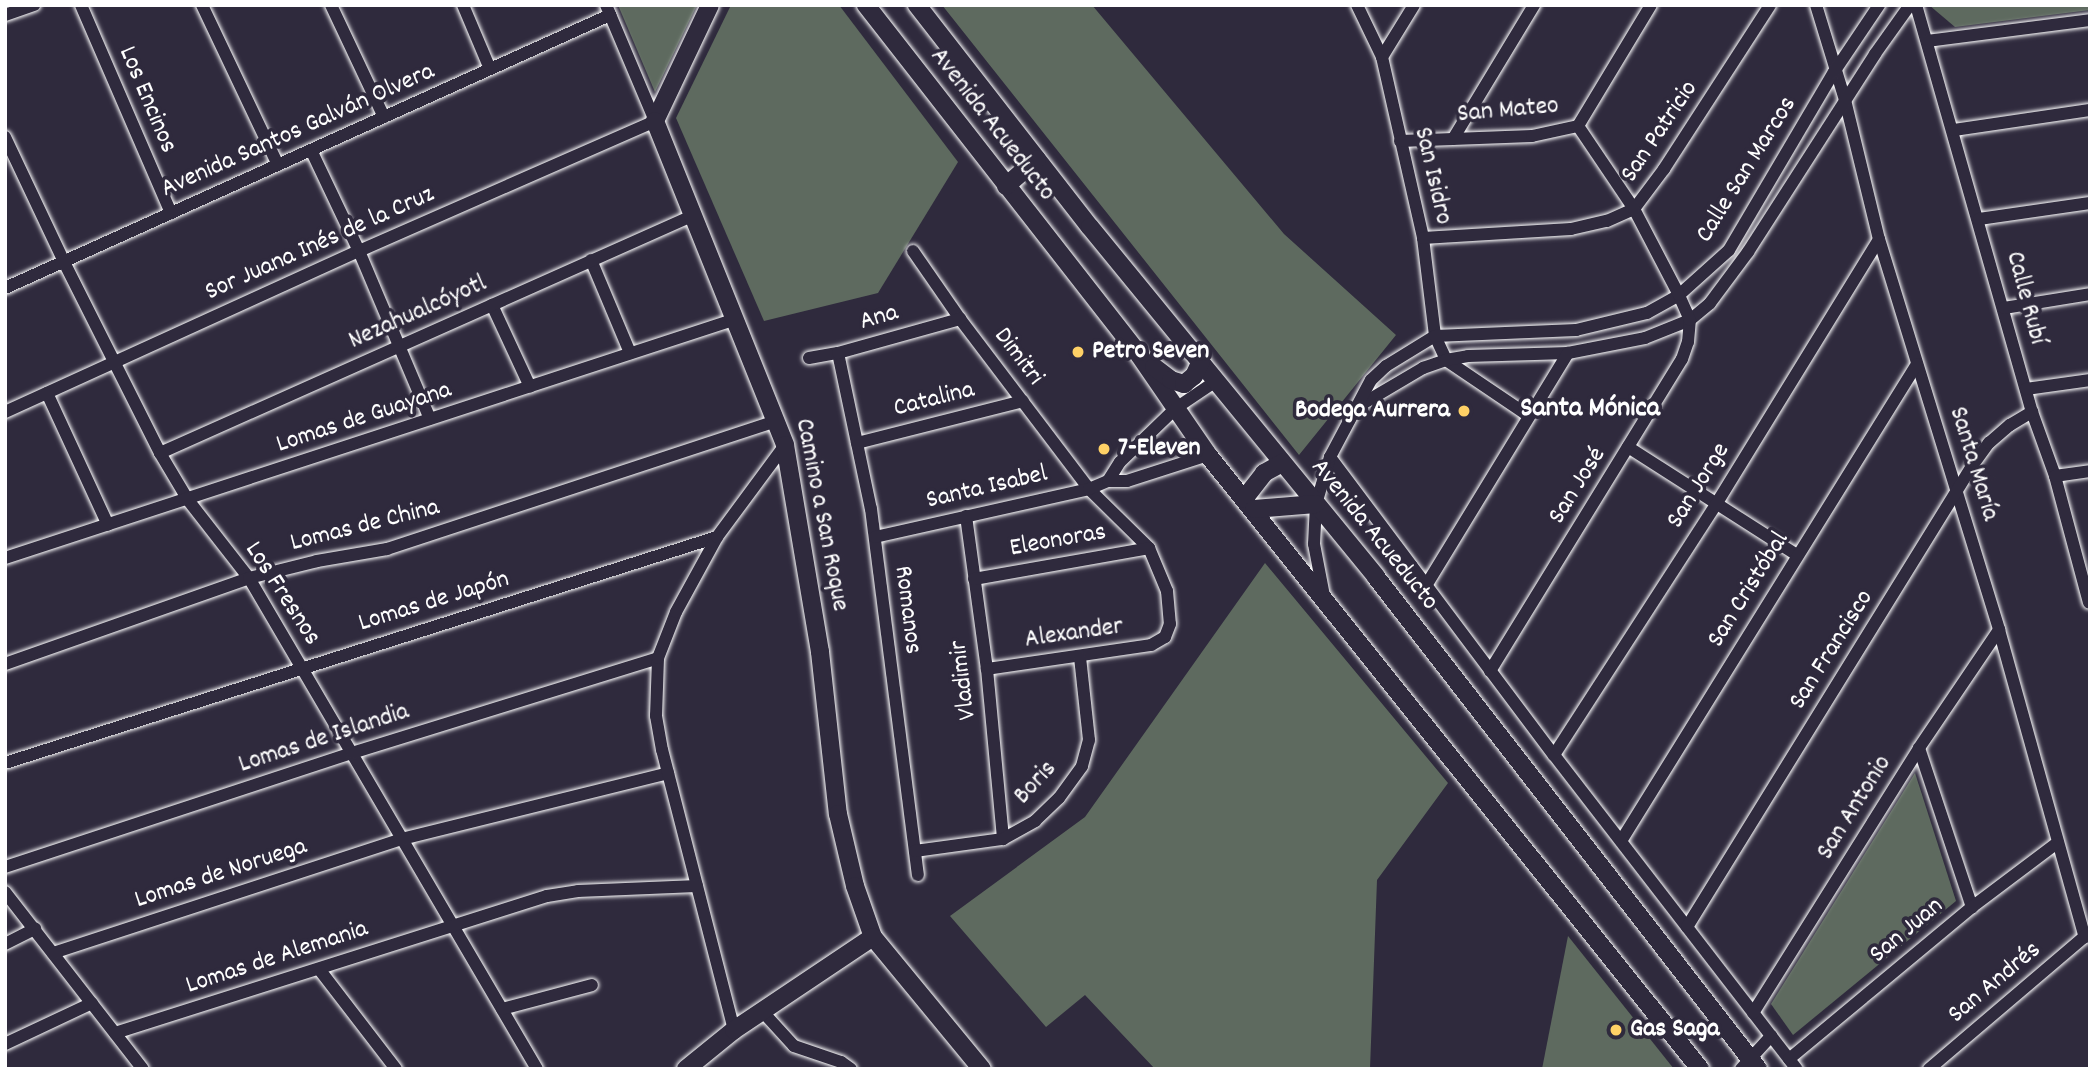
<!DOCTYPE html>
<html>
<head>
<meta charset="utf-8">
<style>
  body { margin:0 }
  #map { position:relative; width:2095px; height:1074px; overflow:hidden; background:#2f2a3d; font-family:Dekko,sans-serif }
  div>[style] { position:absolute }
  .green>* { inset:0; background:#5e6a5f }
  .roads { filter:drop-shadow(0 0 2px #fff) drop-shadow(0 0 2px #fff) }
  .street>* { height:12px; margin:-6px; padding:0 6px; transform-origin:6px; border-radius:6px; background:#2f2a3d }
  .secondary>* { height:18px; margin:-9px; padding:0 9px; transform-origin:9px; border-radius:9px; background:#2f2a3d }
  .dots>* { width:19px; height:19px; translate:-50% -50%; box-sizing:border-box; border:4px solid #2f2a3d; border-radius:50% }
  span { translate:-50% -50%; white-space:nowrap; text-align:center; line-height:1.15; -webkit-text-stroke:7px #2f2a3d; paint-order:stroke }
  .street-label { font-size:26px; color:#fff }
  .poi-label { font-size:26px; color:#fff; font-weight:700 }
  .left { translate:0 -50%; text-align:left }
  .right { translate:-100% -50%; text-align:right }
  .neighbourhood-label { font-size:28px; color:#fff; font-weight:700 }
  .frame { position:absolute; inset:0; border:7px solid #fff; pointer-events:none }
</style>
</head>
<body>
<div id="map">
  <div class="green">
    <i style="clip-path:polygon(618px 5px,697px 5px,655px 92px)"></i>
    <i style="clip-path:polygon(731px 5px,839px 5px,958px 162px,878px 293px,764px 321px,676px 118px)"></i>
    <i style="clip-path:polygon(942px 5px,1092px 5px,1284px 234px,1396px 335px,1299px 455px)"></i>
    <i style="clip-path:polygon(1929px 5px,2090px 5px,2090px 10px,1955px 27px)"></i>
    <i style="clip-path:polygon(1265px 563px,1448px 783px,1377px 880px,1370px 1069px,1155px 1069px,1085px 995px,1046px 1027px,950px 916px,1085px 817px)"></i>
    <i style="clip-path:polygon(1915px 773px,1956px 901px,1793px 1035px,1771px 1004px)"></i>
    <i style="clip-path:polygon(1568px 936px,1674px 1069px,1542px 1069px)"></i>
  </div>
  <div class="roads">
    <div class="street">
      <i style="left:81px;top:5px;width:227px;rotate:66.6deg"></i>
      <i style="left:202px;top:5px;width:177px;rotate:64.6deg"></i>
      <i style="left:331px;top:5px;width:124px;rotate:64.7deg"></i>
      <i style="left:463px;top:5px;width:69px;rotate:67.1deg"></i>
      <i style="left:1357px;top:5px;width:58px;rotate:64.3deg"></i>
      <i style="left:1382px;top:57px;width:186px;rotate:77.2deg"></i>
      <i style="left:1423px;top:238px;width:99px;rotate:83deg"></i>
      <i style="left:1435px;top:336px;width:26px;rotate:65deg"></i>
      <i style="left:1446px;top:360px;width:100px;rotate:34deg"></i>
      <i style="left:1816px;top:5px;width:99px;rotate:73deg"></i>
      <i style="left:1845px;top:100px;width:143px;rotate:76.3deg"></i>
      <i style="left:1879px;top:239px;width:409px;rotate:72.9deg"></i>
      <i style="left:1999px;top:630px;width:319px;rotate:74.4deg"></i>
      <i style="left:1916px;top:5px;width:423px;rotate:74.1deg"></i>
      <i style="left:2032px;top:412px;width:68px;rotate:70.2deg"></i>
      <i style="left:2055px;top:476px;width:131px;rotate:75deg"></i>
      <i style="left:5px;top:15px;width:31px;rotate:-19deg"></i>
      <i style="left:1927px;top:41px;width:164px;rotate:-7.3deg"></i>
      <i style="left:1382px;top:57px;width:61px;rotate:-58.4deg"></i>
      <i style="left:1578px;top:126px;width:141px;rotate:-58.9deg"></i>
      <i style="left:1954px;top:130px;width:137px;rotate:-8.4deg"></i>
      <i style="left:5px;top:137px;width:138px;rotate:64.7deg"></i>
      <i style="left:64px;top:262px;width:214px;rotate:63.3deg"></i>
      <i style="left:160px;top:453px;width:55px;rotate:59.2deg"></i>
      <i style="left:188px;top:500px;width:99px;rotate:52deg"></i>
      <i style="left:249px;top:578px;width:569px;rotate:59.61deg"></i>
      <i style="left:1453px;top:139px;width:157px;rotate:-58.8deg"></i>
      <i style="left:1400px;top:141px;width:132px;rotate:-2.2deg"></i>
      <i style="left:1532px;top:136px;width:47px;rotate:-12.3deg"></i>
      <i style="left:311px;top:150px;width:112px;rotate:64.6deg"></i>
      <i style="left:359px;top:251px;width:182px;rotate:67.1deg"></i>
      <i style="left:1979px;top:219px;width:112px;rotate:-8.2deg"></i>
      <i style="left:1423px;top:238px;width:148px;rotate:-3.5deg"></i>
      <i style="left:1571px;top:229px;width:37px;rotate:-13deg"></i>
      <i style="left:1607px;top:221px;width:30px;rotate:-24deg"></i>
      <i style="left:1634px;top:209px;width:50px;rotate:-53.1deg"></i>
      <i style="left:1664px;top:169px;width:195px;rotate:-57.1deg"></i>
      <i style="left:913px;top:251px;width:83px;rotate:55.3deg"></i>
      <i style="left:960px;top:319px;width:213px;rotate:52.8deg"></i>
      <i style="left:1089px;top:489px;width:84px;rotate:44.5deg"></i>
      <i style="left:1149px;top:548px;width:47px;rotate:67.3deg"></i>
      <i style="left:1167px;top:591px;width:33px;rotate:85deg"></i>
      <i style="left:1170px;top:624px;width:14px;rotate:111deg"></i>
      <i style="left:1165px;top:637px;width:16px;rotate:150deg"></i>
      <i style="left:1151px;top:645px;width:166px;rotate:171.7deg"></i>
      <i style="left:591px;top:260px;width:101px;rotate:67.2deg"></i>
      <i style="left:5px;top:288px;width:664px;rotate:-24.29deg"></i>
      <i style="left:492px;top:305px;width:90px;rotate:65.1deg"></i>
      <i style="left:2004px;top:308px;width:87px;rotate:-9.2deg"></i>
      <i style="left:838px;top:353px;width:159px;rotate:78.1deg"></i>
      <i style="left:871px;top:509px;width:369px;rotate:82.7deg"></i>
      <i style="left:809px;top:358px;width:29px;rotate:-10deg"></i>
      <i style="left:838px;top:353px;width:127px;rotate:-15.6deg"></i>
      <i style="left:2026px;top:389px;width:65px;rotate:-8deg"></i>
      <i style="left:47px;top:393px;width:145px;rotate:65.2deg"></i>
      <i style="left:1357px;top:407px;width:77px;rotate:-30.6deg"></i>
      <i style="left:1423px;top:368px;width:24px;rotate:-19deg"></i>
      <i style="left:1446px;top:360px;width:22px;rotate:-10deg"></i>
      <i style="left:1468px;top:356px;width:100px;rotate:-1.7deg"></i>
      <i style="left:1568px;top:353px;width:78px;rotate:-11deg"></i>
      <i style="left:1645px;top:338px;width:48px;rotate:-21.8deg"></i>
      <i style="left:1690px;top:320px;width:26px;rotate:-40deg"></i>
      <i style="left:1710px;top:303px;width:64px;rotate:-53.3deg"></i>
      <i style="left:1748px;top:252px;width:235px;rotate:-57.3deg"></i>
      <i style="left:1875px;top:54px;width:60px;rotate:-54.5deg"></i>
      <i style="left:5px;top:412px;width:389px;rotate:-24.5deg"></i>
      <i style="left:359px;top:251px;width:323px;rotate:-23.7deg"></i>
      <i style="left:655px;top:121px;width:126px;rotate:-112.9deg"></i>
      <i style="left:857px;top:443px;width:171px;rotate:-14.2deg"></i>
      <i style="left:1628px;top:447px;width:201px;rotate:32.6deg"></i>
      <i style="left:160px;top:453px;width:585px;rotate:-24.02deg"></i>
      <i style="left:1330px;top:457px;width:373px;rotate:53.1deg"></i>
      <i style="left:1554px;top:755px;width:397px;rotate:52.3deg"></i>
      <i style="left:2055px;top:476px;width:35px;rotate:-8deg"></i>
      <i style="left:1108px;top:481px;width:22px;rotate:-58deg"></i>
      <i style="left:1120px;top:462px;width:78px;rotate:-44deg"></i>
      <i style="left:1176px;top:408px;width:48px;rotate:-34deg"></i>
      <i style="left:966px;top:516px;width:154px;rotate:82.2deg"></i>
      <i style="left:987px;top:669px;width:171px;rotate:84.6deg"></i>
      <i style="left:875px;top:537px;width:219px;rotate:-12.6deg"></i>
      <i style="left:1089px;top:489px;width:21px;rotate:-23deg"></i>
      <i style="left:1108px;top:481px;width:19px"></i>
      <i style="left:1127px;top:481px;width:85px;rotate:-17.8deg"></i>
      <i style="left:5px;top:558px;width:769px;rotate:-18.11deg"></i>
      <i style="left:974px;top:579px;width:178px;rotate:-10deg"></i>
      <i style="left:1427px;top:584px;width:271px;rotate:-58.6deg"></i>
      <i style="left:1324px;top:596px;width:53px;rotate:-100.9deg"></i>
      <i style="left:1314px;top:544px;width:40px;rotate:-87.1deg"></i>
      <i style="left:1316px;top:504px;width:49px;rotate:-73.4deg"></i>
      <i style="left:1330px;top:457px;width:87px;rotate:-62deg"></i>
      <i style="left:1371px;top:380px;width:21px;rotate:-43deg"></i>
      <i style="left:1386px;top:366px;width:57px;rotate:-31.5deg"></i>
      <i style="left:1435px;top:336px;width:141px;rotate:-2.4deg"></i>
      <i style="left:1576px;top:330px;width:73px;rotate:-13.5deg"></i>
      <i style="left:1647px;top:313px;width:37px;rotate:-29deg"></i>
      <i style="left:1679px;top:295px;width:67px;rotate:-42deg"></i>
      <i style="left:1729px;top:250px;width:207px;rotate:-59.5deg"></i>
      <i style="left:1834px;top:72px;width:81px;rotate:-56.1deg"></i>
      <i style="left:5px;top:664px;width:259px;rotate:-19.4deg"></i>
      <i style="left:249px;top:578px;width:70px;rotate:-14deg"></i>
      <i style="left:317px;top:561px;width:71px;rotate:-9.7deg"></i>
      <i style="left:387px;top:549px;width:410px;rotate:-18.2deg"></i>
      <i style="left:1490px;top:671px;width:366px;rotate:-58.4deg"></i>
      <i style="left:1682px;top:359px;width:18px;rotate:-71deg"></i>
      <i style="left:1688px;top:342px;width:22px;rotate:-85deg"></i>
      <i style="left:1690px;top:320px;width:27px;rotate:-114deg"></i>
      <i style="left:1679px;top:295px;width:97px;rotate:-117.6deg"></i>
      <i style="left:1634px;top:209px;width:100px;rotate:-124deg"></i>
      <i style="left:1919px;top:748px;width:168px;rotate:71.6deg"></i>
      <i style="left:1554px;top:755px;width:297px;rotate:-57.1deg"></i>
      <i style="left:1715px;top:506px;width:313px;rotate:-58.4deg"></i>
      <i style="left:5px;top:763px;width:747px;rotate:-17.61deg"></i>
      <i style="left:1621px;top:841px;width:561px;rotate:-58.18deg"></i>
      <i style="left:915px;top:851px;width:89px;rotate:-7.8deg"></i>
      <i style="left:1003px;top:839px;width:37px;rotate:-29deg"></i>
      <i style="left:1035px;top:821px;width:33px;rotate:-44deg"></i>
      <i style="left:1059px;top:798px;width:39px;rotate:-54deg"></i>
      <i style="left:1082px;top:766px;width:27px;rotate:-75deg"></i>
      <i style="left:1089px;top:740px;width:83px;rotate:-96.2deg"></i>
      <i style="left:5px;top:867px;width:365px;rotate:-18.2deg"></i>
      <i style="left:352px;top:753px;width:320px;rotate:-17.2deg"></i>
      <i style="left:5px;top:892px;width:224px;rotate:52.1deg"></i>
      <i style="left:1687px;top:927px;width:542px;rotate:-58.27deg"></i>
      <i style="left:1972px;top:466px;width:29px;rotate:-54deg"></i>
      <i style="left:1989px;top:443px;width:28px;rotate:-41deg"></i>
      <i style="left:2010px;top:425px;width:26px;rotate:-31deg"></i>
      <i style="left:5px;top:944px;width:34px;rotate:-27deg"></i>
      <i style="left:53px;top:953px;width:367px;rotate:-18.1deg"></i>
      <i style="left:402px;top:839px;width:274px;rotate:-13.9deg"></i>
      <i style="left:319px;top:969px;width:126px;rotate:52.4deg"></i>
      <i style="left:502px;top:1009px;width:93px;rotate:-14.9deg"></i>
      <i style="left:762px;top:1011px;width:47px;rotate:47.6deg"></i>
      <i style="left:794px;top:1046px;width:50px;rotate:18.8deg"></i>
      <i style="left:841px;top:1062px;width:12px;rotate:35deg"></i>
      <i style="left:1753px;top:1013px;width:313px;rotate:-57.9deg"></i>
      <i style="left:1919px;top:748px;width:143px;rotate:-55.9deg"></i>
      <i style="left:734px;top:1030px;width:289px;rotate:-104.4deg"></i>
      <i style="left:662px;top:750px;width:35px;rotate:-100deg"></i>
      <i style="left:656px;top:716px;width:58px;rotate:-88deg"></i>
      <i style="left:658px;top:658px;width:49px;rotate:-68.6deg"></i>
      <i style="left:676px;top:612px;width:85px;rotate:-61.3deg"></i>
      <i style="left:717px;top:537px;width:114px;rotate:-53.5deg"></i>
      <i style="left:115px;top:1033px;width:453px;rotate:-17.6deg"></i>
      <i style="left:547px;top:896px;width:31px;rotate:-9deg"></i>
      <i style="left:578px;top:891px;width:119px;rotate:-2.4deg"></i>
      <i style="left:5px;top:1044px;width:96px;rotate:-25.2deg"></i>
      <i style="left:1789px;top:1059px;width:238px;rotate:-39.7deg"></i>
      <i style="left:1972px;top:907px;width:106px;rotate:-37deg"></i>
      <i style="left:1741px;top:1069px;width:45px;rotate:-47.7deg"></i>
      <i style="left:1929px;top:1069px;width:210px;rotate:-40.4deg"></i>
    </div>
    <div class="secondary">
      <i style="left:710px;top:5px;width:128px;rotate:115.4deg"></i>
      <i style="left:655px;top:121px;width:349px;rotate:68.1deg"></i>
      <i style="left:785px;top:445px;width:210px;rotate:80.4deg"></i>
      <i style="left:820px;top:652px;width:163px;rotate:83.7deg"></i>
      <i style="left:838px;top:814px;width:74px;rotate:76.7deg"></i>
      <i style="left:855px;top:886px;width:54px;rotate:70.6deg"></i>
      <i style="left:873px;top:937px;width:171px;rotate:50.5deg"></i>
      <i style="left:866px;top:5px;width:445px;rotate:52deg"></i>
      <i style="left:1140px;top:356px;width:120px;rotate:55.5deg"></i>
      <i style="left:1208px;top:455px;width:787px;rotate:51.29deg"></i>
      <i style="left:917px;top:5px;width:281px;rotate:52.1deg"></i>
      <i style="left:1090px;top:227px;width:452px;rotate:50.7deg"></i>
      <i style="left:1376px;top:577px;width:623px;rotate:52.17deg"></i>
      <i style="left:1006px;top:186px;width:41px;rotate:-41.1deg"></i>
      <i style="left:1154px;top:367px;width:21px;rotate:37deg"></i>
      <i style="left:1171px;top:380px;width:14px;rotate:17deg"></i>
      <i style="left:1184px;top:384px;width:13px;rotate:-39deg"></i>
      <i style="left:1194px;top:376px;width:17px;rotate:-65deg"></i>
      <i style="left:1244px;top:499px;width:33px;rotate:-52deg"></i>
      <i style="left:1264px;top:473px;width:21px;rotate:-29deg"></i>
      <i style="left:1254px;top:509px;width:62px;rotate:-4.6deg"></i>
      <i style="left:686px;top:1069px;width:62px;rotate:-39.1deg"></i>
      <i style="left:734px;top:1030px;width:167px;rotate:-33.8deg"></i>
    </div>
  </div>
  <div class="dots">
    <i style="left:1078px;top:352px;background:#ffd166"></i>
    <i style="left:1464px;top:411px;background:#ffd166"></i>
    <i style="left:1104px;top:449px;background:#ffd166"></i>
    <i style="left:1616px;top:1030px;background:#ffd166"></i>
  </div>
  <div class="street-label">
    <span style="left:147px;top:100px;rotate:67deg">Los Encinos</span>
    <span style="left:1508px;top:111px;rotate:-5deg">San Mateo</span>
    <span style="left:992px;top:125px;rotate:52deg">Avenida Acueducto</span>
    <span style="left:298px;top:131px;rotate:-24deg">Avenida Santos Galván Olvera</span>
    <span style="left:1660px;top:132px;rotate:-56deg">San Patricio</span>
    <span style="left:1747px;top:170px;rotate:-58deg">Calle San Marcos</span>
    <span style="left:1432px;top:176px;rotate:77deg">San Isidro</span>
    <span style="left:320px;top:244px;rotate:-24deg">Sor Juana Inés de la Cruz</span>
    <span style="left:2025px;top:298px;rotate:75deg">Calle Rubí</span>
    <span style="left:418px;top:313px;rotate:-24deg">Nezahualcóyotl</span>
    <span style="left:879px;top:318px;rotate:-16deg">Ana</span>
    <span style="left:1018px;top:357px;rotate:53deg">Dimitri</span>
    <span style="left:934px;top:400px;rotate:-14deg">Catalina</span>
    <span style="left:364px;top:418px;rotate:-18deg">Lomas de Guayana</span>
    <span style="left:1973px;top:464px;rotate:73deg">Santa María</span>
    <span style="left:1578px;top:486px;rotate:-58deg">San José</span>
    <span style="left:1699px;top:486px;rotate:-58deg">San Jorge</span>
    <span style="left:987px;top:488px;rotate:-13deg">Santa Isabel</span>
    <span style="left:821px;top:515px;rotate:79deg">Camino a San Roque</span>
    <span style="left:365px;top:526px;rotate:-14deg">Lomas de China</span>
    <span style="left:1374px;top:535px;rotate:51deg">Avenida Acueducto</span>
    <span style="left:1058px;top:541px;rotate:-10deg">Eleonoras</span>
    <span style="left:1749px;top:590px;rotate:-58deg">San Cristóbal</span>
    <span style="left:282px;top:594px;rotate:57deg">Los Fresnos</span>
    <span style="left:434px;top:602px;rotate:-17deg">Lomas de Japón</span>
    <span style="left:907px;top:610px;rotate:83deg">Romanos</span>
    <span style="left:1074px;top:634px;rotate:-8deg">Alexander</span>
    <span style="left:1832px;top:650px;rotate:-58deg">San Francisco</span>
    <span style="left:964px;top:680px;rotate:-97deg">Vladimir</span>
    <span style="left:324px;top:739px;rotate:-18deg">Lomas de Islandia</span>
    <span style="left:1036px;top:783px;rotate:-47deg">Boris</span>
    <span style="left:1855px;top:808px;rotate:-58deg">San Antonio</span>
    <span style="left:221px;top:874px;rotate:-18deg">Lomas de Noruega</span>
    <span style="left:1907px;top:931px;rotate:-40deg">San Juan</span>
    <span style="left:277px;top:958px;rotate:-18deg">Lomas de Alemania</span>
    <span style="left:1995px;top:983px;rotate:-40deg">San Andrés</span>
  </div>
  <div class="poi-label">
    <span class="left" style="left:1092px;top:352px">Petro Seven</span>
    <span class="right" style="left:1450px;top:411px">Bodega Aurrera</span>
    <span class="left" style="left:1118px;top:449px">7-Eleven</span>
    <span class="left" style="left:1630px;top:1030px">Gas Saga</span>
  </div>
  <div class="neighbourhood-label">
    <span style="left:1590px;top:410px">Santa Mónica</span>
  </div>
  <div class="frame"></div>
</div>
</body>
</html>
